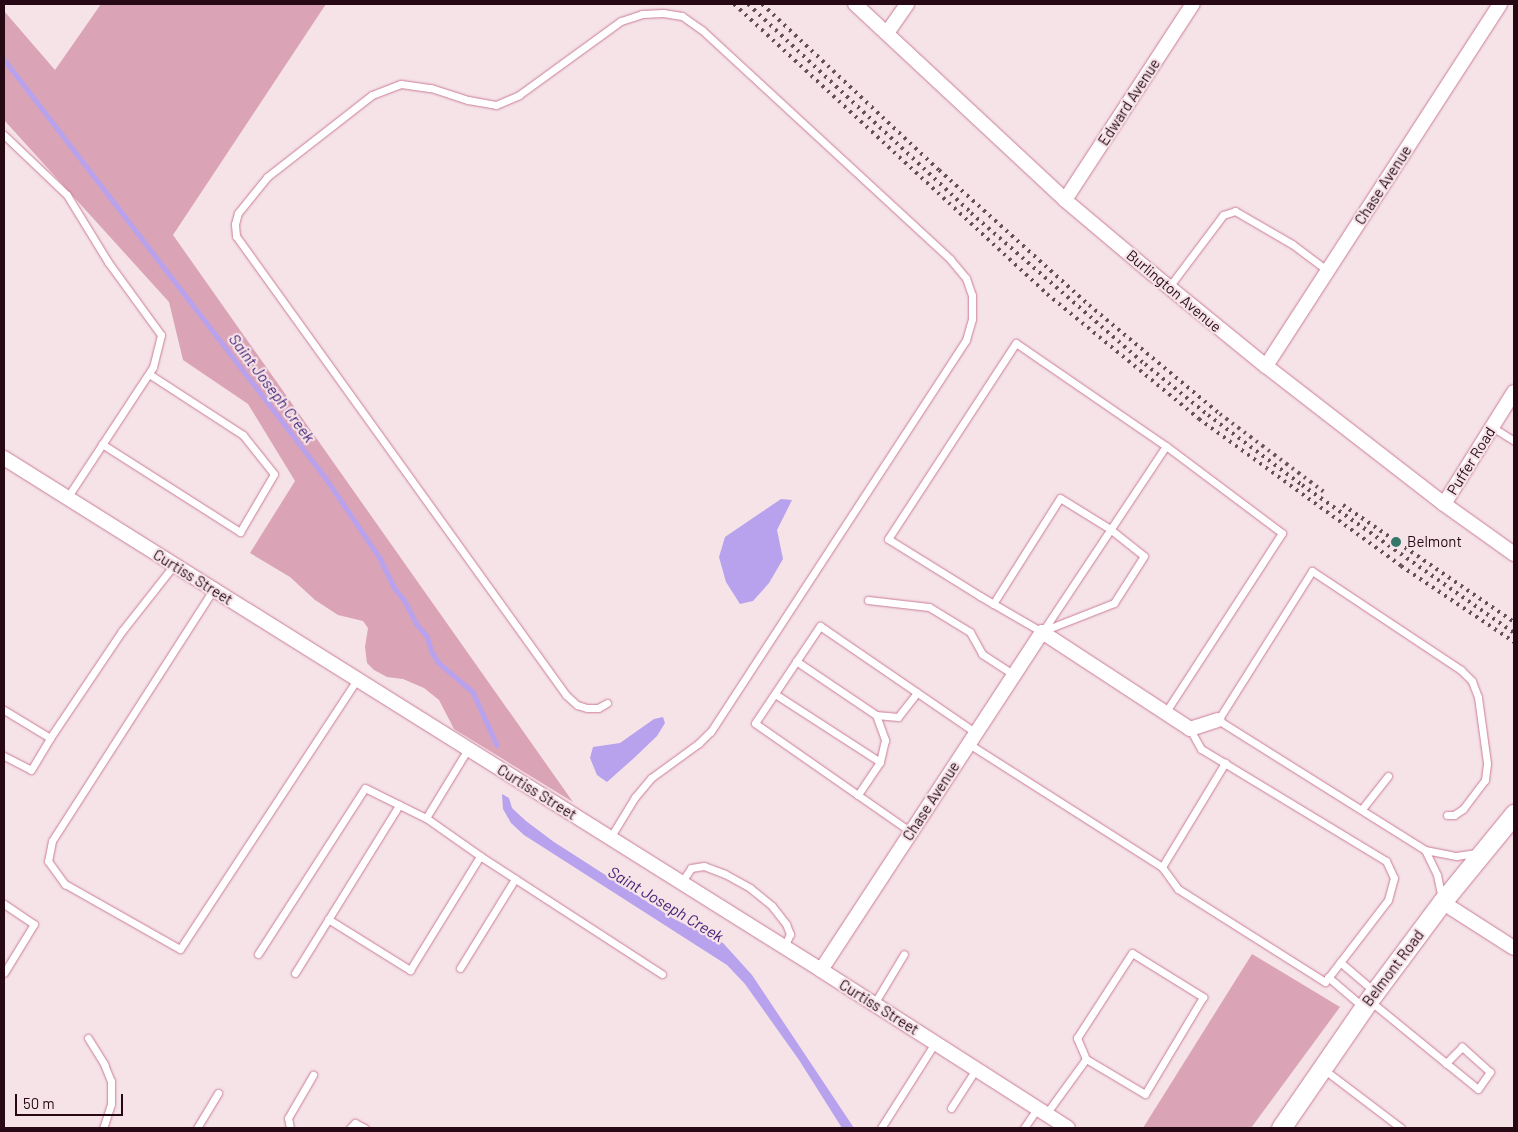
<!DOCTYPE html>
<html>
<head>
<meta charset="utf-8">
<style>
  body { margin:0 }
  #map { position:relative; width:1518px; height:1132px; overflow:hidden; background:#f5e3e8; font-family:Barlow,sans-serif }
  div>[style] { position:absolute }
  .green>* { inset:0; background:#dba3b6 }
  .water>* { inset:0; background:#b8a1ed }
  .stream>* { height:4.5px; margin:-2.25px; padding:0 2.25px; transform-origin:2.25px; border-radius:2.25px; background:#b8a1ed }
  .roads { filter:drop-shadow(0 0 1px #cb7c98) drop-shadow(0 0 1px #cb7c98) }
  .service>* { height:7px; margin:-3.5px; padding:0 3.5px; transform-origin:3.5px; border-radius:3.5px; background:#fff }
  .minor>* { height:14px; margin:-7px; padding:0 7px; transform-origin:7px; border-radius:7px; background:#fff }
  .secondary>* { height:19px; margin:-9.5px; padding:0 9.5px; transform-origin:9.5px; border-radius:9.5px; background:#fff }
  .rail>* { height:4px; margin-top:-2px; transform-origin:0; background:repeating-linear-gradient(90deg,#694f59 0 2.5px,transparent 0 7.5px) }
  .dots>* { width:14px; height:14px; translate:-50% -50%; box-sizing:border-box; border:2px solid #f5e3e8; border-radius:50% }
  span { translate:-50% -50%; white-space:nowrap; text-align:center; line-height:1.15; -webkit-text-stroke:4.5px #f5e3e8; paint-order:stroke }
  .street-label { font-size:15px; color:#260915 }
  .poi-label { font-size:15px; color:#260915 }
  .left { translate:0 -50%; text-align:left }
  .water-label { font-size:16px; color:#411d74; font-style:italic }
  .frame { position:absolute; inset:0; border:5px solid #260915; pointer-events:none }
  .scale { position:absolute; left:15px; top:1094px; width:108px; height:22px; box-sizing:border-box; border:2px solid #260915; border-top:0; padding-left:6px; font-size:15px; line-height:18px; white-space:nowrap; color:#260915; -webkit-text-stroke:4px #f5e3e8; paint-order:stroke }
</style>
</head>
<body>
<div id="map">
  <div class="green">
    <i style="clip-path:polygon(101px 4px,326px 4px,173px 235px,573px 802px,454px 729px,439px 700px,424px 688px,403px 679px,387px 677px,374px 670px,367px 663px,365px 647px,368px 628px,363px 621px,338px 615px,315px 600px,290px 577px,250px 553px,295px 481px,248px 404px,183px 360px,169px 302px,4px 120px,4px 11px,55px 70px)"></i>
    <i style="clip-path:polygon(1252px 954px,1340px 1007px,1251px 1128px,1143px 1128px)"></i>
  </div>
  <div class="water">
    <i style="clip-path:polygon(781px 499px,792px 500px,777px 530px,783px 559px,769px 583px,753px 601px,740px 604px,726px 582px,719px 557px,725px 537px)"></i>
    <i style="clip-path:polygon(663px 717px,665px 723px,657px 736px,634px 758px,607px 782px,597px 775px,590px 758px,593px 747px,620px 743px,654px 719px)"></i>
    <i style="clip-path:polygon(502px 794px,509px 798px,512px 808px,526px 821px,554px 842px,674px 919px,723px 943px,752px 975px,854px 1128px,842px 1128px,799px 1060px,745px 984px,727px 965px,524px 835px,511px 823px,503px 809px)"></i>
  </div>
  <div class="stream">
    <i style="left:4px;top:59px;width:527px;rotate:52.48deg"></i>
    <i style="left:325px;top:477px;width:98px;rotate:55.8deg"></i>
    <i style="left:380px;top:558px;width:32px;rotate:64deg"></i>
    <i style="left:394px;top:587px;width:18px;rotate:52deg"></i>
    <i style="left:405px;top:601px;width:25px;rotate:63deg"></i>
    <i style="left:416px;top:623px;width:17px;rotate:50deg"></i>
    <i style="left:427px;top:636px;width:17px;rotate:73deg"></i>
    <i style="left:432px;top:652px;width:13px;rotate:58deg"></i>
    <i style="left:439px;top:663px;width:45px;rotate:40.5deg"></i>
    <i style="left:473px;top:692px;width:58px;rotate:65.6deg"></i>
  </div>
  <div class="roads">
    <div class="service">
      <i style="left:4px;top:135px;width:87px;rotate:43.6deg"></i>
      <i style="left:67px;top:195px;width:79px;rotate:58.5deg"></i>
      <i style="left:108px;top:262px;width:90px;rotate:54deg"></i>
      <i style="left:161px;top:335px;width:33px;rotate:104deg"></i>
      <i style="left:153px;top:367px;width:157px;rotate:123.3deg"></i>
      <i style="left:1169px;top:287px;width:90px;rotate:-53.1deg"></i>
      <i style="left:1223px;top:215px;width:13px;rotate:-18deg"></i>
      <i style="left:1235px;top:211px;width:66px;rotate:30.1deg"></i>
      <i style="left:1292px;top:244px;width:45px;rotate:36.9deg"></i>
      <i style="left:1492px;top:427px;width:26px;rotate:32deg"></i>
      <i style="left:102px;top:444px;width:164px;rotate:32.5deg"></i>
      <i style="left:240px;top:532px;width:67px;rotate:-59.6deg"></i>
      <i style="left:274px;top:474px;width:50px;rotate:-128.5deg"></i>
      <i style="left:243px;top:435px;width:112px;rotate:-147deg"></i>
      <i style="left:213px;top:590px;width:298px;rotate:122.7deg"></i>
      <i style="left:52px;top:841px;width:20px;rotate:101deg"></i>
      <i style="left:48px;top:861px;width:29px;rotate:54deg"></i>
      <i style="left:65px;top:884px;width:132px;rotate:29.5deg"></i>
      <i style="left:180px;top:949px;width:322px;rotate:-56.7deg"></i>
      <i style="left:868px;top:600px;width:61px;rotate:6.5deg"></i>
      <i style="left:929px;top:607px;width:48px;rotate:31.4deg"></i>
      <i style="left:970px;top:632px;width:25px;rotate:61deg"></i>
      <i style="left:982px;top:654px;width:38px;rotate:33deg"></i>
      <i style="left:993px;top:604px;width:125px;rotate:-57.7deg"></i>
      <i style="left:1060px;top:498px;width:59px;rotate:31.8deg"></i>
      <i style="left:1110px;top:529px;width:43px;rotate:38.5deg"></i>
      <i style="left:1144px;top:556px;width:56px;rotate:122.6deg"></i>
      <i style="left:1114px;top:603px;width:76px;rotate:158.5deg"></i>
      <i style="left:1043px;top:631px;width:222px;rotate:-56.4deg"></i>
      <i style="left:1042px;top:632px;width:72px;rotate:-149.9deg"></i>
      <i style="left:980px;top:596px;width:108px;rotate:-148.2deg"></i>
      <i style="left:888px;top:539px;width:234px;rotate:-56.9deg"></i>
      <i style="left:1016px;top:343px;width:182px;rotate:34.5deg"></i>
      <i style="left:1166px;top:446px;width:145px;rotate:36.9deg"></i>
      <i style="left:1282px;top:533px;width:215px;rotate:123deg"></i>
      <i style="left:796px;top:661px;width:97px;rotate:34deg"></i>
      <i style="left:876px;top:715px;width:22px;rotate:5deg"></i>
      <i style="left:898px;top:717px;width:31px;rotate:-52deg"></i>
      <i style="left:775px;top:694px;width:125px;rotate:32.9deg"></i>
      <i style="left:880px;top:762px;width:40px;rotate:124deg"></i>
      <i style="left:607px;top:703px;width:10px;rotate:151deg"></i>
      <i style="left:598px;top:708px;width:11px;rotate:180deg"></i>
      <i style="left:587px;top:708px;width:10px;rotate:-163deg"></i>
      <i style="left:577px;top:705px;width:15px;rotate:-138deg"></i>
      <i style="left:566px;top:695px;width:565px;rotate:-125.71deg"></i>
      <i style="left:236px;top:236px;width:12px;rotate:-95deg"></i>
      <i style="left:235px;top:224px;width:11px;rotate:-75deg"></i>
      <i style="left:238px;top:213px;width:46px;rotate:-51.1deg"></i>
      <i style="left:267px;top:177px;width:133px;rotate:-38deg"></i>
      <i style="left:372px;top:95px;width:31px;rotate:-21deg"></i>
      <i style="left:401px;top:84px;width:30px;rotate:8deg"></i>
      <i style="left:431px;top:88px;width:39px;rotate:18deg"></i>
      <i style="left:468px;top:100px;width:28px;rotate:10deg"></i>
      <i style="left:496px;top:105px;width:25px;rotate:-23deg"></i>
      <i style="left:519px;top:95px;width:126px;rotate:-36deg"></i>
      <i style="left:621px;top:21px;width:22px;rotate:-18deg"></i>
      <i style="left:642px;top:14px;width:21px;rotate:-3deg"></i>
      <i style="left:663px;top:13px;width:19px;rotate:9deg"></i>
      <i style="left:682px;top:16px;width:24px;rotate:35deg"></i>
      <i style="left:702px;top:30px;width:338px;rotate:42.7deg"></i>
      <i style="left:950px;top:259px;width:25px;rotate:50deg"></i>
      <i style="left:966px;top:278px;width:18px;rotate:71deg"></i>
      <i style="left:972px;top:295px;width:24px;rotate:90deg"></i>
      <i style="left:972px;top:319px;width:22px;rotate:106deg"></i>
      <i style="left:966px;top:340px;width:468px;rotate:123.1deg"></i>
      <i style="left:710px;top:732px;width:16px;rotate:135deg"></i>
      <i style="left:699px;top:743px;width:59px;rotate:143.9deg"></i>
      <i style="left:651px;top:778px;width:25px;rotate:130deg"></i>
      <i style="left:635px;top:797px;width:48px;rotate:121.4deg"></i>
      <i style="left:4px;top:710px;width:54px;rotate:31.3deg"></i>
      <i style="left:50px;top:738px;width:129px;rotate:-56.1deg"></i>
      <i style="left:122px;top:631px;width:84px;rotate:-51.8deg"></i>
      <i style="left:876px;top:715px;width:27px;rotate:70deg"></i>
      <i style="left:885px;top:740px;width:23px;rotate:103deg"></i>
      <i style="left:969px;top:744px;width:229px;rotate:32.5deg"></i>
      <i style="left:1162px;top:867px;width:27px;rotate:54deg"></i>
      <i style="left:1178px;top:889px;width:174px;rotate:32.3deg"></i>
      <i style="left:1325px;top:982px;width:103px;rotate:-52.5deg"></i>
      <i style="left:1388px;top:900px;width:23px;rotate:-75deg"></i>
      <i style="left:1394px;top:878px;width:19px;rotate:-115deg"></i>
      <i style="left:1386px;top:861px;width:216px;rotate:-148.8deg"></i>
      <i style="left:1201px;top:749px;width:23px;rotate:-119deg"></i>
      <i style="left:4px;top:756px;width:30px;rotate:27deg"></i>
      <i style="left:31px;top:770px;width:37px;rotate:-59deg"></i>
      <i style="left:1362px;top:809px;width:42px;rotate:-51.8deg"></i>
      <i style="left:1447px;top:815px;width:7px"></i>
      <i style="left:1454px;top:815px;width:11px;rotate:-34deg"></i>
      <i style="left:1463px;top:809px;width:36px;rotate:-53deg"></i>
      <i style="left:1485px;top:780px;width:17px;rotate:-83deg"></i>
      <i style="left:1487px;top:763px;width:67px;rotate:-97.8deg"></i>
      <i style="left:1478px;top:697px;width:17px;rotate:-111deg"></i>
      <i style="left:1472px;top:681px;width:16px;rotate:-135deg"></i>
      <i style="left:1461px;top:670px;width:179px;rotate:-146.4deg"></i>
      <i style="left:1312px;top:571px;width:176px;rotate:122.2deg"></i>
      <i style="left:1218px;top:720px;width:244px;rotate:32.1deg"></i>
      <i style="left:1425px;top:850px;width:32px;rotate:11deg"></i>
      <i style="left:1456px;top:856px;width:21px;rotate:-8deg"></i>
      <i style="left:426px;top:818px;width:66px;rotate:35.1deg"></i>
      <i style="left:911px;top:832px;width:190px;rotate:-145.1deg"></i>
      <i style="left:755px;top:723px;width:117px;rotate:-56.2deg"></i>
      <i style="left:820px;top:626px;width:189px;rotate:34.4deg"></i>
      <i style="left:1425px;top:850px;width:28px;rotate:64deg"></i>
      <i style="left:1437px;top:875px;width:25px;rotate:78deg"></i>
      <i style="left:1162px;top:867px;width:122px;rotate:-58.8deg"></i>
      <i style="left:681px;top:883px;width:18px;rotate:-56deg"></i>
      <i style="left:691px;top:868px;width:13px;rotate:-9deg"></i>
      <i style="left:704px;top:866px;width:22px;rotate:21deg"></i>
      <i style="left:725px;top:874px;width:29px;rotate:29deg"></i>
      <i style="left:750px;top:888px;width:28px;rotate:39deg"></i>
      <i style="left:772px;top:906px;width:23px;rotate:52deg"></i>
      <i style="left:786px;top:924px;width:11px;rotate:68deg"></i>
      <i style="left:790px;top:934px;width:14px;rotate:115deg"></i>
      <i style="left:4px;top:904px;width:36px;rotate:34deg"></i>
      <i style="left:34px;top:924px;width:57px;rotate:121.5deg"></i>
      <i style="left:328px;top:919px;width:97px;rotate:31.9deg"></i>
      <i style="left:410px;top:970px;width:134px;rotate:-58.4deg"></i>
      <i style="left:480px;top:856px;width:217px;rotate:33deg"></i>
      <i style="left:1132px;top:953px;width:84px;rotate:31.8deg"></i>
      <i style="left:1203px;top:997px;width:113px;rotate:120.9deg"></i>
      <i style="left:1145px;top:1094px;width:69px;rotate:-149.3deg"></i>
      <i style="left:1086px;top:1059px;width:23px;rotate:-113deg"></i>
      <i style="left:1077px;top:1038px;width:101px;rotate:-57.1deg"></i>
      <i style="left:258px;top:954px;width:197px;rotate:-57.2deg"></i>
      <i style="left:365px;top:788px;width:68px;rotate:26.2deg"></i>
      <i style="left:426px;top:818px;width:81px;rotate:-58.7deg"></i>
      <i style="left:1340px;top:962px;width:46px;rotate:40.6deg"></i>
      <i style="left:460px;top:968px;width:105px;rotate:-58.3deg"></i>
      <i style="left:295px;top:973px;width:198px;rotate:-58.2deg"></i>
      <i style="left:1328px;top:977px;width:45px;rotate:40.5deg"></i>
      <i style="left:1370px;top:1001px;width:98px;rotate:39.2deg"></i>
      <i style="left:1446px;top:1063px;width:41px;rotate:39.1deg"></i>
      <i style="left:1478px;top:1089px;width:21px;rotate:-55deg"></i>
      <i style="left:1490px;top:1072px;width:38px;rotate:-138deg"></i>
      <i style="left:1462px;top:1047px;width:23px;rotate:135deg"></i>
      <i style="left:874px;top:1004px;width:58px;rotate:-59deg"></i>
      <i style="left:88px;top:1038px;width:31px;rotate:58deg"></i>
      <i style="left:104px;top:1064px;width:18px;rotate:68deg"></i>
      <i style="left:111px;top:1081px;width:23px;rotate:90deg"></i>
      <i style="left:111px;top:1104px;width:25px;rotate:108deg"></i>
      <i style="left:1322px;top:1068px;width:99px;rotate:37.2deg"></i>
      <i style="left:951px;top:1108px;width:46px;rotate:-57.3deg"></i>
      <i style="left:1046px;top:1114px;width:68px;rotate:-54deg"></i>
      <i style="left:197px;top:1128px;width:41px;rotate:-59deg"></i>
      <i style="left:290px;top:1128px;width:10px;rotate:-101deg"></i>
      <i style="left:288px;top:1118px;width:50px;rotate:-59.8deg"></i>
      <i style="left:350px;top:1128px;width:7px;rotate:-45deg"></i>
      <i style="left:355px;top:1123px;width:11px;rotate:27deg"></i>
      <i style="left:881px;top:1128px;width:101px;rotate:-57.6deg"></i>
      <i style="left:1024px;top:1128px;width:23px;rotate:-56deg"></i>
    </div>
    <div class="minor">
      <i style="left:855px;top:4px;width:287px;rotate:43deg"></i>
      <i style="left:1065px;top:200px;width:115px;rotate:40.1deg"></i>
      <i style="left:1153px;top:274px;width:146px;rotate:39.2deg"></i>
      <i style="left:1266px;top:366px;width:225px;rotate:37.8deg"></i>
      <i style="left:1444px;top:504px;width:86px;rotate:35.5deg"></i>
      <i style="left:887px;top:33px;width:35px;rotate:-55deg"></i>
      <i style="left:1065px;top:200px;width:234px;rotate:-56.9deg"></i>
      <i style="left:1266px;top:366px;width:431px;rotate:-57.1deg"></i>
      <i style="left:4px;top:458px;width:964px;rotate:32.07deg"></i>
      <i style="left:821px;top:970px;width:293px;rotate:32.6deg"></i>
      <i style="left:1444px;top:504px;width:132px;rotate:-58deg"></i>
      <i style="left:1442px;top:902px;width:85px;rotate:32.6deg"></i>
      <i style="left:821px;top:970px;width:404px;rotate:-56.8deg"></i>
      <i style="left:1042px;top:632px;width:177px;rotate:33.2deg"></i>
      <i style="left:1190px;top:729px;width:29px;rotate:-18deg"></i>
    </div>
    <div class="secondary">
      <i style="left:1281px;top:1128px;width:155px;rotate:-55.5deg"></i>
      <i style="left:1369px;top:1000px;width:122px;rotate:-53.3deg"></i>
      <i style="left:1442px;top:902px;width:114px;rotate:-50.7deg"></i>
    </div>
  </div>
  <div class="rail">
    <i style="left:734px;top:4px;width:427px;rotate:42.8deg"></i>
    <i style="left:1047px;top:294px;width:197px;rotate:39.4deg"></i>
    <i style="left:1199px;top:419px;width:250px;rotate:36deg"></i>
    <i style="left:1401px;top:566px;width:136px;rotate:33.9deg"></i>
    <i style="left:748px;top:4px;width:306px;rotate:43.1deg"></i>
    <i style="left:971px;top:213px;width:230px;rotate:41deg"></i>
    <i style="left:1145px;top:364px;width:81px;rotate:39deg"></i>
    <i style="left:1208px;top:415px;width:117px;rotate:36.7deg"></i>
    <i style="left:1302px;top:485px;width:259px;rotate:34.9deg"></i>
    <i style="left:762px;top:4px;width:243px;rotate:43.2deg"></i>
    <i style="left:939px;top:170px;width:202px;rotate:42deg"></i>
    <i style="left:1089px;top:305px;width:170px;rotate:39.8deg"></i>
    <i style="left:1220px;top:414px;width:129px;rotate:36.8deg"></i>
    <i style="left:1343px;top:505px;width:207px;rotate:34.4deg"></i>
  </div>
  <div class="dots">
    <i style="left:1396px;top:542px;background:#347769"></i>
  </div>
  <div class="street-label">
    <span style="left:1129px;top:102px;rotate:-57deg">Edward Avenue</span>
    <span style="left:1383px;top:185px;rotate:-57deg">Chase Avenue</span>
    <span style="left:1174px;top:291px;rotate:40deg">Burlington Avenue</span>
    <span style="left:1471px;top:461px;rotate:-58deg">Puffer Road</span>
    <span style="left:193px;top:577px;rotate:32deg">Curtiss Street</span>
    <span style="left:537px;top:792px;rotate:32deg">Curtiss Street</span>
    <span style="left:931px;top:801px;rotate:-57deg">Chase Avenue</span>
    <span style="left:1393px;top:968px;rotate:-53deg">Belmont Road</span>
    <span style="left:879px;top:1007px;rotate:32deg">Curtiss Street</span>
  </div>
  <div class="poi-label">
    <span class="left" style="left:1407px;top:542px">Belmont</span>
  </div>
  <div class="water-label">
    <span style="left:272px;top:388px;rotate:53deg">Saint Joseph Creek</span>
    <span style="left:666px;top:904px;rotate:31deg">Saint Joseph Creek</span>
  </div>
  <div class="frame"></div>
  <div class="scale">50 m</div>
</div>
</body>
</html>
